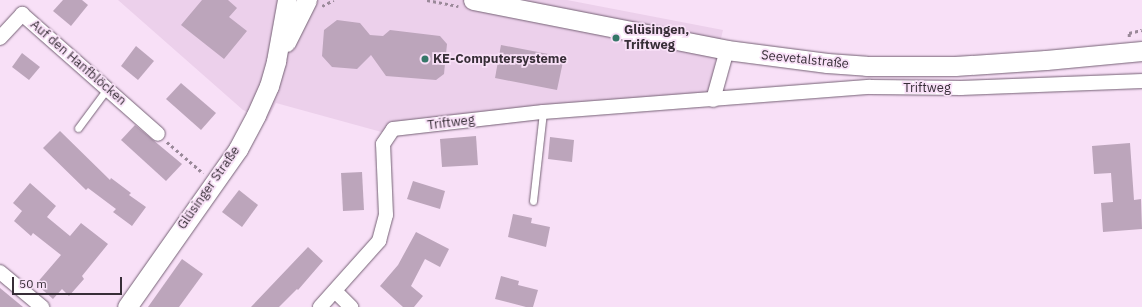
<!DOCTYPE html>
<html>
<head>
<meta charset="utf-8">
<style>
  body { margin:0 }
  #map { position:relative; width:1142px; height:307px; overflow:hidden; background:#f8e0f7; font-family:"IBM Plex Sans",sans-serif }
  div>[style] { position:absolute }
  .built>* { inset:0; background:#ecd0eb }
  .building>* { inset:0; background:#bca5bb }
  .path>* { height:2.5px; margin-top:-1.25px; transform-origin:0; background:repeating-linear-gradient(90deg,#9a8999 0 3px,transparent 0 6px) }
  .roads { filter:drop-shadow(0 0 1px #756175) drop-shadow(0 0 1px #756175) }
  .lane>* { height:7px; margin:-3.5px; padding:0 3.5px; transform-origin:3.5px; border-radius:3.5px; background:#fff }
  .street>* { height:14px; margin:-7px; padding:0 7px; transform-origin:7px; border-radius:7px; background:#fff }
  .secondary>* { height:19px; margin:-9.5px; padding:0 9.5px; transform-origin:9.5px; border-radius:9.5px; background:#fff }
  .dots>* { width:11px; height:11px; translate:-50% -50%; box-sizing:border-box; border:2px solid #f8e0f7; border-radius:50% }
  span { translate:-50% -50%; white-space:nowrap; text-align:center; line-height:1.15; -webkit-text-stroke:3.5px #f8e0f7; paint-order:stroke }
  .poi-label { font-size:13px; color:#372e37; font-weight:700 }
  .left { translate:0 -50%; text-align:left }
  .street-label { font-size:13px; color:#372e37 }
  .scale { position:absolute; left:12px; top:277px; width:110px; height:18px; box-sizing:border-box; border:2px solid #372e37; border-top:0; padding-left:5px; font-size:12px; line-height:14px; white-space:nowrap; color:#372e37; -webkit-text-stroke:3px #f8e0f7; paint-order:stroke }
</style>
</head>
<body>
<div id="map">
  <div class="built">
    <i style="clip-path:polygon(118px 0,567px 0,723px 30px,705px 107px,595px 114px,396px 136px,276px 103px,267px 121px,243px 110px)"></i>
  </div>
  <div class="building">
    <i style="clip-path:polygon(63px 0,82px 0,88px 5px,71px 26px,53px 11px)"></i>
    <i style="clip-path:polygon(202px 0,228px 0,237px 8px,229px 17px,247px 31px,224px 59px,181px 25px)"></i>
    <i style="clip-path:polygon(337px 20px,360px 23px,370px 35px,383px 36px,390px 30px,440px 36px,447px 44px,444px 74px,436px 80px,386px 76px,371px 55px,357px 69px,332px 67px,322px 56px,324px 30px)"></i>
    <i style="clip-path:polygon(501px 45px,564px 57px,557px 90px,495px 78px)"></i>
    <i style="clip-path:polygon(136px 46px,154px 61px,138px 80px,121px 66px)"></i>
    <i style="clip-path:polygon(22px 53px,40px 67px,29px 80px,12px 67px)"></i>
    <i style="clip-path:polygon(181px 83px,216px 113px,201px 130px,166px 99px)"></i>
    <i style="clip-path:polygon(135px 125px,182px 164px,166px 181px,121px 140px)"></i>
    <i style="clip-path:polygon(60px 131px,110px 180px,111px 178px,131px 193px,129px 195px,146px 207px,132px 226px,113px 212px,116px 209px,88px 188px,86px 190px,43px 148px)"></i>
    <i style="clip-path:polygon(476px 136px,478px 165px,442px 167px,440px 139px)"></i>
    <i style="clip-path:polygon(550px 137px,574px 140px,572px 162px,548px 159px)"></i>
    <i style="clip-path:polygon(1130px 143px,1134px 200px,1141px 199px,1142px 229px,1103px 232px,1101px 203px,1113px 202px,1111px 173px,1094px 174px,1092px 146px)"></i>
    <i style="clip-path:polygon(362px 172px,364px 210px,343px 211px,341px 173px)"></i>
    <i style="clip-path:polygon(413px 181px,445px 191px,440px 209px,407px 199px)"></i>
    <i style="clip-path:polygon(30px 183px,56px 206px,47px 217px,70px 236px,81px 223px,108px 244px,82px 276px,84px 279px,69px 296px,62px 289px,53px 299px,36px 284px,61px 255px,33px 233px,31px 236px,14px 221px,22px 211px,13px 203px)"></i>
    <i style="clip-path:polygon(239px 190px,258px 205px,242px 227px,222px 212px)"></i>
    <i style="clip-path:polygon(513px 214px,532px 218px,531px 223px,550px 227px,546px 247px,508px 237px)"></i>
    <i style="clip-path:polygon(416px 232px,449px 249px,440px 267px,425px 259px,411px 286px,423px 296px,414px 307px,403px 307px,380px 286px,398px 265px)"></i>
    <i style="clip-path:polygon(308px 247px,323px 261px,298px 290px,297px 289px,279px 307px,251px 307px)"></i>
    <i style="clip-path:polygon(182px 259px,203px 274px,179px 307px,148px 307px)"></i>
    <i style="clip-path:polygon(501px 276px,519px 281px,518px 285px,538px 290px,533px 307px,526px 307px,495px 299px)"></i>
    <i style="clip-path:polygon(0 288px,23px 307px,0 307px)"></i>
  </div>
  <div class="path">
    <i style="left:427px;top:0;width:32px;rotate:11deg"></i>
    <i style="left:322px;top:6px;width:13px;rotate:-27deg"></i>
    <i style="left:1129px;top:37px;width:4px;rotate:-90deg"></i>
    <i style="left:1129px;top:33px;width:13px;rotate:-13deg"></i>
    <i style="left:167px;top:142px;width:48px;rotate:40.7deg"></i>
  </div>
  <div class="roads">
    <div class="lane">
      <i style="left:78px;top:128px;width:49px;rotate:-53.4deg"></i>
      <i style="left:533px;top:201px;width:90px;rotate:-83.6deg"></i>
    </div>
    <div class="street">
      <i style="left:0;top:38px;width:33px;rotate:-47deg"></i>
      <i style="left:22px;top:14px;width:181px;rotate:41.4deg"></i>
      <i style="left:713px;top:100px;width:52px;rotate:-74.4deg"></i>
      <i style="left:0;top:272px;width:55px;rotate:39.8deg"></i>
      <i style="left:335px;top:291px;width:23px;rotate:45deg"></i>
      <i style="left:320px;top:307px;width:89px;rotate:-48.2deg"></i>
      <i style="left:379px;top:241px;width:27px;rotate:-75deg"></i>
      <i style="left:386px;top:215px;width:71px;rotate:-92.4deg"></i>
      <i style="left:383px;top:144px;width:18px;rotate:-56deg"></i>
      <i style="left:393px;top:129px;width:151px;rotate:-6.5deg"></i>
      <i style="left:543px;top:112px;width:328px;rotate:-4.4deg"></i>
      <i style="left:870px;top:87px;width:91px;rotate:0.6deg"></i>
      <i style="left:961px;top:88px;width:181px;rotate:-2.2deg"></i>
    </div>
    <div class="secondary">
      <i style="left:473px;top:0;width:259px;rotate:11.1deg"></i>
      <i style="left:727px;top:50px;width:101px;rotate:7.4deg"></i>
      <i style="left:827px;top:63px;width:39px;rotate:4deg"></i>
      <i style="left:866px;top:66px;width:89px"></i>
      <i style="left:955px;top:66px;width:91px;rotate:-3.8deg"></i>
      <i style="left:1046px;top:60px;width:96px;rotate:-5.4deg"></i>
      <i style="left:286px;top:42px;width:47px;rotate:-63.4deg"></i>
      <i style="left:127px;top:307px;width:193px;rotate:-54.9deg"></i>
      <i style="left:238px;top:149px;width:38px;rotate:-62deg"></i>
      <i style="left:256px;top:115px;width:32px;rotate:-66deg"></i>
      <i style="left:269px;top:86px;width:26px;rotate:-74deg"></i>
      <i style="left:276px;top:61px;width:62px;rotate:-79.8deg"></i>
    </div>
  </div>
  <div class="dots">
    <i style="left:616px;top:38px;background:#357768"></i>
    <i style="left:425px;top:59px;background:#357768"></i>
  </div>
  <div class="poi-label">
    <span class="left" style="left:624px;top:38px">Glüsingen,<br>Triftweg</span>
    <span class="left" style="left:433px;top:59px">KE-Computersysteme</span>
  </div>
  <div class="street-label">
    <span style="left:805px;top:60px;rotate:6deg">Seevetalstraße</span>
    <span style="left:78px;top:63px;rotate:41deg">Auf den Hanfblöcken</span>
    <span style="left:927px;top:88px">Triftweg</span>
    <span style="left:451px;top:123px;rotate:-7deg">Triftweg</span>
    <span style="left:209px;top:188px;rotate:-55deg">Glüsinger Straße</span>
  </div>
  <div class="scale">50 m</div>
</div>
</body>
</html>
